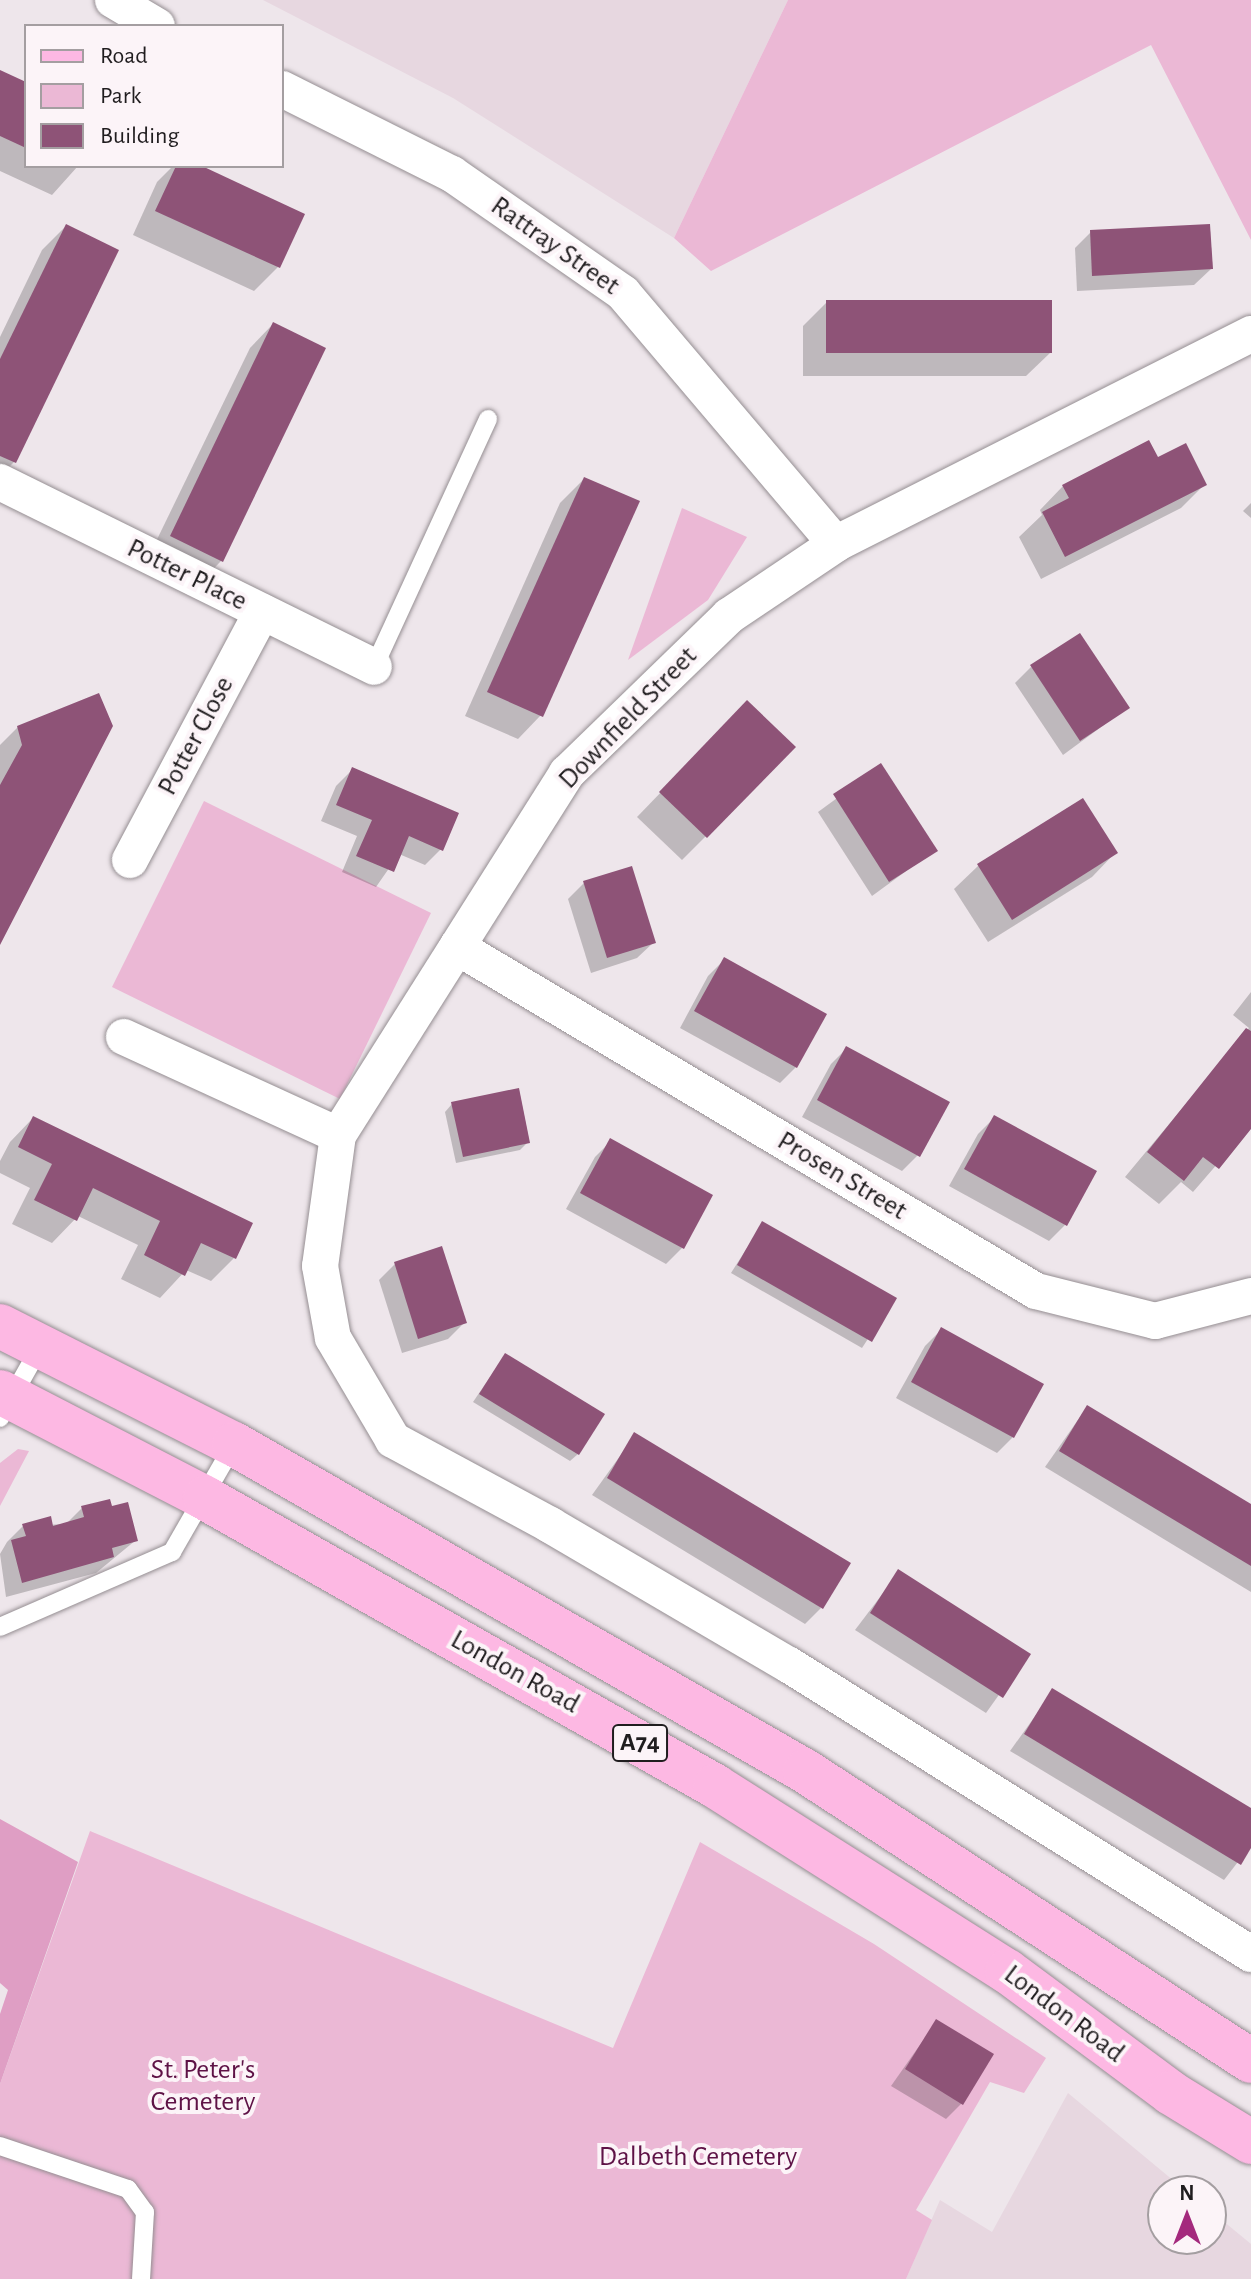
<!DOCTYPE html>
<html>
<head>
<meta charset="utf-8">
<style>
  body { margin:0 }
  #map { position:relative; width:1251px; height:2279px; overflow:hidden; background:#eee6eb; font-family:"Alegreya Sans",sans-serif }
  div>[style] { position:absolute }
  .built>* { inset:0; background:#e7d7e0 }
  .green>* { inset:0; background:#ebb8d5 }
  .forest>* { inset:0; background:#df9ec4 }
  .shadow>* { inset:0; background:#0003 }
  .building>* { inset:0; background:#8e5377 }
  .roads { filter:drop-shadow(0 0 2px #958e92) drop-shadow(0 0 2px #958e92) }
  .lane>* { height:18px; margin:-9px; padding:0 9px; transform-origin:9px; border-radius:9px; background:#fff }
  .street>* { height:36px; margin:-18px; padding:0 18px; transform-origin:18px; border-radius:18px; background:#fff }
  .primary>* { height:44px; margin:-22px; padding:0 22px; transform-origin:22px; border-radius:22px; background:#fdb8e3 }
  span { translate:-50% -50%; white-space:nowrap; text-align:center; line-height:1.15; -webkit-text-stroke:8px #fcf4f8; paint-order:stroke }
  .shield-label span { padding:2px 6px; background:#fcf4f8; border:2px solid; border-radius:6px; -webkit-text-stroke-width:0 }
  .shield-label { font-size:26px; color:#201d1f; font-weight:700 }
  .street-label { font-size:28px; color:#201d1f }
  .park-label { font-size:28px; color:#5e1246 }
  .legend { position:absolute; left:24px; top:24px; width:260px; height:144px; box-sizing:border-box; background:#fcf4f8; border:2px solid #a49ea1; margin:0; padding:10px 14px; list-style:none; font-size:24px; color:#201d1f }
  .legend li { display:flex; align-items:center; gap:16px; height:40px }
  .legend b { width:40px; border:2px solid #a49ea1 }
  .north { position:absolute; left:1147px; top:2175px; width:80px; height:80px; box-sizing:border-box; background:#fcf4f8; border:2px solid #a49ea1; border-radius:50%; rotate:0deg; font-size:22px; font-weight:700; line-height:32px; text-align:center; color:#201d1f }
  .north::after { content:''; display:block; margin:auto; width:28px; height:36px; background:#a4297d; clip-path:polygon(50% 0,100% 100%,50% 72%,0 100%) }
</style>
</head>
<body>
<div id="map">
  <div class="built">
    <i style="clip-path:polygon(263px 0,788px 0,674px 238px,453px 98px)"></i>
    <i style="clip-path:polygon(1068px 2093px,1186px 2191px,1163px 2191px,1163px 2239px,1211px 2239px,1211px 2211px,1251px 2244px,1251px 2279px,906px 2279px,940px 2200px,992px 2232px)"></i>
  </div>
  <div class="green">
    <i style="clip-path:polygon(788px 0,1251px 0,1251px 240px,1151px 45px,711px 271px,674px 238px)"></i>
    <i style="clip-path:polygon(682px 508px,747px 537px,708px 600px,628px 660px)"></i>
    <i style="clip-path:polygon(204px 801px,431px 913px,340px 1099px,112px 987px)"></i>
    <i style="clip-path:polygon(18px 1449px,29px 1451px,0 1506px,0 1463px)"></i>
    <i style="clip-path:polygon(90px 1831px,613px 2048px,700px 1842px,874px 1944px,1046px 2058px,1024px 2093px,990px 2082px,916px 2210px,932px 2220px,906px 2279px,0 2279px,0 2084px)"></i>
  </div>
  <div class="forest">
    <i style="clip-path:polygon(0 1819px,78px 1862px,0 2084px,0 2014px,8px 1990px,0 1983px)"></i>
  </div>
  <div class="shadow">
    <i style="clip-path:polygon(0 72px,26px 84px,26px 166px,78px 166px,52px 195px,0 171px)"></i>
    <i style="clip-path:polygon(173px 166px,197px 166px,278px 267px,254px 291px,133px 235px,157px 182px)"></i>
    <i style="clip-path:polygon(66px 226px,117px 251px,14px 462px,0 476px,0 337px,42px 250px)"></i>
    <i style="clip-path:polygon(1091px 232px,1211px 269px,1194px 285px,1077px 291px,1075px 248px)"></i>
    <i style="clip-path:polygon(827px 302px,1050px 353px,1026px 376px,803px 376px,803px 326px)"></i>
    <i style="clip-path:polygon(273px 324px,221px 561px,198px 585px,147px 560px,250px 348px)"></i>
    <i style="clip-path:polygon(1157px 460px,1205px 484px,1181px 508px,1041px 579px,1019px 537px,1042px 515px,1040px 510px,1063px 486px)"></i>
    <i style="clip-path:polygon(584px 479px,541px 715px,518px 739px,465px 716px,560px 503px)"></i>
    <i style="clip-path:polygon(1251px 503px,1251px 518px,1243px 511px)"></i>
    <i style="clip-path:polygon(1031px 667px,1127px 708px,1063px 755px,1015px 683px)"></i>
    <i style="clip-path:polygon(98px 696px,0 941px,0 745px,18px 727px)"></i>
    <i style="clip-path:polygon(724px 727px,706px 836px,682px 860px,637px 817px)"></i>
    <i style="clip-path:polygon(881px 766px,935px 850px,872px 896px,818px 812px)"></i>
    <i style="clip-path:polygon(352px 770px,441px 849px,425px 865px,399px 854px,376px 887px,342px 872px,357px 836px,321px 821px,336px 786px)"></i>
    <i style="clip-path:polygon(1115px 853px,1092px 877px,988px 942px,954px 889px,978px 866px)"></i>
    <i style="clip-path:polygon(584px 883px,654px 942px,637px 958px,591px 973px,568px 899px)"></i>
    <i style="clip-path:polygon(724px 960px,796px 1067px,780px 1083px,680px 1028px,708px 976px)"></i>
    <i style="clip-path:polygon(1251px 992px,1251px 1125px,1193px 1192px,1181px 1182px,1159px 1204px,1125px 1177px,1249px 1028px,1233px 1015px)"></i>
    <i style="clip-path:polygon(847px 1048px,918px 1155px,902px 1171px,802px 1117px,831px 1064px)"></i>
    <i style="clip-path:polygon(452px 1104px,528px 1142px,520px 1150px,456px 1163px,445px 1112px)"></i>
    <i style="clip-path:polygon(33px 1118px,234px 1258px,211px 1281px,186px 1270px,160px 1298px,121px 1279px,138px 1245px,78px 1216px,52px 1243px,12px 1224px,30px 1188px,0 1173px,0 1161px,10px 1142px)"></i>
    <i style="clip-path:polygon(994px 1118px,1065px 1225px,1049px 1241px,949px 1186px,978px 1134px)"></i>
    <i style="clip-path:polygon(611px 1141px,682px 1248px,666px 1264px,566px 1209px,595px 1157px)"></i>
    <i style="clip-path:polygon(763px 1223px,894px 1299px,862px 1348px,731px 1273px)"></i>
    <i style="clip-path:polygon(395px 1264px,464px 1323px,448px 1339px,402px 1353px,379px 1280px)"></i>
    <i style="clip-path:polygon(941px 1330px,1013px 1437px,997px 1453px,896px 1398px,925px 1346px)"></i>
    <i style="clip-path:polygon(505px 1355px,578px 1454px,570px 1461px,473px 1402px)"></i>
    <i style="clip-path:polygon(1087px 1407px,1251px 1506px,1251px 1592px,1045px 1467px)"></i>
    <i style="clip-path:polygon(635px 1435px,821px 1608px,805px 1624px,592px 1495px)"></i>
    <i style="clip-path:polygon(82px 1508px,111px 1508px,136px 1540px,96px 1573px,6px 1597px,0 1554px,7px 1542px,23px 1526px,66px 1524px)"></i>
    <i style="clip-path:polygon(899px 1572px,1028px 1654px,986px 1713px,855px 1630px)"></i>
    <i style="clip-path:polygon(1053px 1691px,1251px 1810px,1251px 1845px,1224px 1880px,1010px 1751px)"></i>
    <i style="clip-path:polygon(936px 2022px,962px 2103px,946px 2119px,891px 2086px)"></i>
  </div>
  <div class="building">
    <i style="clip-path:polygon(0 70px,26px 82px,26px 148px,0 136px)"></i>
    <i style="clip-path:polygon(176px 166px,202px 166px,305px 214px,280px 268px,155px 211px)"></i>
    <i style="clip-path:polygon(66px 224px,119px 250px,16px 463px,0 456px,0 359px)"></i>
    <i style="clip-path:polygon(1210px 224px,1213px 269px,1092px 276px,1090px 230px)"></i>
    <i style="clip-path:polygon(826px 300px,1052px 300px,1052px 353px,826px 353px)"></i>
    <i style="clip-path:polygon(273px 322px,326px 348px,223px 562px,170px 536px)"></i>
    <i style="clip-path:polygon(1149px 440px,1158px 457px,1186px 443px,1207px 485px,1065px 557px,1042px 512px,1069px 498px,1062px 485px)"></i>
    <i style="clip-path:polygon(584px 477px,640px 501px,543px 717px,487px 692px)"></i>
    <i style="clip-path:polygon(1080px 633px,1130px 708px,1080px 741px,1030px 665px)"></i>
    <i style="clip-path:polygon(99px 693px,113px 726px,0 945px,0 785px,22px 745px,17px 726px)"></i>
    <i style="clip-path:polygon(747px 700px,796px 747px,707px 838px,659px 792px)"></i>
    <i style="clip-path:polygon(881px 763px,938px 851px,889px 882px,833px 794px)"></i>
    <i style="clip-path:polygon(352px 767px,459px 813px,443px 851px,409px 836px,394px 872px,356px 856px,372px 820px,336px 805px)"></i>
    <i style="clip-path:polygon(1083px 798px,1118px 853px,1012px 920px,977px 864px)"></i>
    <i style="clip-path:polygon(632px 866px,656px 943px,607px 958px,583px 881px)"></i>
    <i style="clip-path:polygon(724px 957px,827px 1014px,797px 1068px,694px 1011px)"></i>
    <i style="clip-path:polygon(1246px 1028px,1251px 1031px,1251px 1129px,1219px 1169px,1203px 1157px,1184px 1181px,1147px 1152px)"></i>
    <i style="clip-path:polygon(846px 1046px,950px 1102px,920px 1157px,817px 1100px)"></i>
    <i style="clip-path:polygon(519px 1088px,530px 1143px,463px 1157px,451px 1102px)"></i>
    <i style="clip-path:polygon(994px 1115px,1097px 1171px,1067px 1226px,964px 1169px)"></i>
    <i style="clip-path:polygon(33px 1116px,253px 1223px,236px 1259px,201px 1243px,185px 1276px,144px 1255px,160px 1221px,93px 1188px,77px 1221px,34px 1200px,52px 1164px,18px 1147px)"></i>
    <i style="clip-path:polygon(610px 1138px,713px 1195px,684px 1249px,580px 1193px)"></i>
    <i style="clip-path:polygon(762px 1221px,897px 1298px,872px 1342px,737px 1265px)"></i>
    <i style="clip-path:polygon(442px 1246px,467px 1323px,418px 1339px,394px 1262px)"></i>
    <i style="clip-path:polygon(941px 1327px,1044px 1384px,1014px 1438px,911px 1382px)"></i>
    <i style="clip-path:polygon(505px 1353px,605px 1414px,579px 1455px,479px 1394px)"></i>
    <i style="clip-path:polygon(1087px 1405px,1251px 1504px,1251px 1566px,1059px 1451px)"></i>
    <i style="clip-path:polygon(634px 1432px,851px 1563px,823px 1609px,607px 1478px)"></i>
    <i style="clip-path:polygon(110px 1499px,112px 1506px,128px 1502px,138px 1541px,112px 1548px,114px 1557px,22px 1583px,11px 1540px,26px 1536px,22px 1524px,51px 1516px,53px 1526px,84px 1517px,81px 1506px)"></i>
    <i style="clip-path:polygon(898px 1569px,1031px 1654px,1003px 1698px,870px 1613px)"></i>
    <i style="clip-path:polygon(1052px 1688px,1251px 1808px,1251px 1848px,1241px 1865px,1024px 1734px)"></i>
    <i style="clip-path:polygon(936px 2019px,994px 2054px,963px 2105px,905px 2069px)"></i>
  </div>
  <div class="roads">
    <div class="lane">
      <i style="left:374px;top:667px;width:273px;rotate:-65.3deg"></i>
      <i style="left:0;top:1418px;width:81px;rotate:-60.6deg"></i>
      <i style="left:0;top:1627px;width:188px;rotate:-23.6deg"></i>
      <i style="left:172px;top:1552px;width:125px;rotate:-60.1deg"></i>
      <i style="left:0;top:2146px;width:135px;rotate:18.6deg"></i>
      <i style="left:128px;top:2189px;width:29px;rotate:54deg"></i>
      <i style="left:145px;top:2212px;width:67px;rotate:93.4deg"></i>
    </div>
    <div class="street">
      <i style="left:113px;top:0;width:51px;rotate:30.6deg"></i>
      <i style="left:282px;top:89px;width:190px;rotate:26.6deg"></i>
      <i style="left:452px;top:174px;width:208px;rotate:34.8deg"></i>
      <i style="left:623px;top:293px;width:329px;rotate:49.7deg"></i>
      <i style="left:1251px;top:334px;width:465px;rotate:153.2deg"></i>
      <i style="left:836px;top:544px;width:129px;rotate:146.1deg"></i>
      <i style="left:729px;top:616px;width:226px;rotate:135.9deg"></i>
      <i style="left:567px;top:773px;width:428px;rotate:122.3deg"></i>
      <i style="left:338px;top:1135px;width:132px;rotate:97.8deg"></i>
      <i style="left:320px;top:1266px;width:73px;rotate:79.8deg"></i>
      <i style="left:333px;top:1338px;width:118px;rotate:59.5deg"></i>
      <i style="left:393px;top:1440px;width:179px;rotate:28.4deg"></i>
      <i style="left:550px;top:1525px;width:277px;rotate:30.4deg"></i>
      <i style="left:789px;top:1665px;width:545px;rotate:32.03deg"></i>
      <i style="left:0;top:482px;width:417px;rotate:26.3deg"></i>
      <i style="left:130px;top:860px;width:281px;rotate:-62deg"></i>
      <i style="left:457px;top:947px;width:673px;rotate:30.72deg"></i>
      <i style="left:1036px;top:1291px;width:123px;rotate:14.1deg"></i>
      <i style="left:1155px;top:1321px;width:99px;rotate:-14.6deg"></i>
      <i style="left:124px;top:1037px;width:235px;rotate:24.6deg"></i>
    </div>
    <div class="primary">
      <i style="left:0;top:1326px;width:262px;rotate:26.8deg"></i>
      <i style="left:234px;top:1444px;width:658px;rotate:29.8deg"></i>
      <i style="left:805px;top:1771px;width:532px;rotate:33.03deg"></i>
      <i style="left:0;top:1392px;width:231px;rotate:27.3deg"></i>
      <i style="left:205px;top:1498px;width:586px;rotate:29.45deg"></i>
      <i style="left:715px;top:1786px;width:346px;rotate:32.4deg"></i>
      <i style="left:1007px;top:1971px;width:204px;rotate:36.6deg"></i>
      <i style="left:1171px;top:2093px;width:94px;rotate:31.5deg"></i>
    </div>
  </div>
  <div class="shield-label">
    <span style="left:640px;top:1743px">A74</span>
  </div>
  <div class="street-label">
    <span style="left:555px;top:246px;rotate:35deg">Rattray Street</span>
    <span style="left:187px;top:575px;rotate:26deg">Potter Place</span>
    <span style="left:628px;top:718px;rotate:-46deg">Downfield Street</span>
    <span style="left:196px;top:736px;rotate:-62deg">Potter Close</span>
    <span style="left:842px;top:1176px;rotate:31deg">Prosen Street</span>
    <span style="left:515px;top:1672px;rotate:29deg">London Road</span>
    <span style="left:1064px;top:2014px;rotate:37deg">London Road</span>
  </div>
  <div class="park-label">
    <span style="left:203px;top:2086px">St. Peter's<br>Cemetery</span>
    <span style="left:698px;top:2157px">Dalbeth Cemetery</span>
  </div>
  <ul class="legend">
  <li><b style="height:10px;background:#fdb8e3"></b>Road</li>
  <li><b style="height:22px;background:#ebb8d5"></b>Park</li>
  <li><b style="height:22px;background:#8e5377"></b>Building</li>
  </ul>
  <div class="north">N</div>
</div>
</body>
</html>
